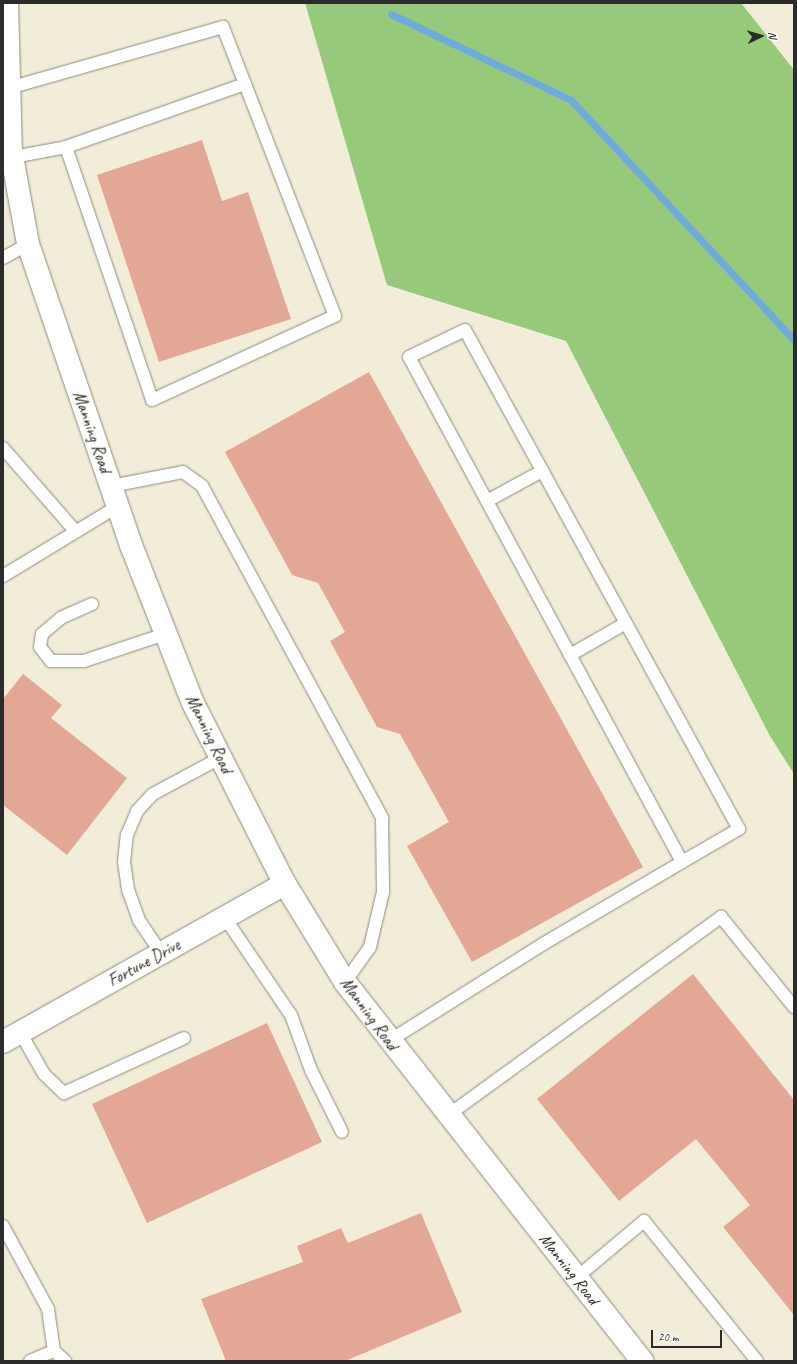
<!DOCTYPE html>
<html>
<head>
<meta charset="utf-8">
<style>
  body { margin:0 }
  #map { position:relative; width:797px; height:1364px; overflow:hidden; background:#f1edd8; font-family:Caveat,sans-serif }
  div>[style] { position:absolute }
  .green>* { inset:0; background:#96ca7a }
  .stream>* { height:7px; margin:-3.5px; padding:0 3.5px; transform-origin:3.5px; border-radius:3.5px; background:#6faadf }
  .building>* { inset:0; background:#e2a895 }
  .roads { filter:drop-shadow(0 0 1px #8e8c82) drop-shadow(0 0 1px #8e8c82) }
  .service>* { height:12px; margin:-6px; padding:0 6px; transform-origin:6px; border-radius:6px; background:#fff }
  .minor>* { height:22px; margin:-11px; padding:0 11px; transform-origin:11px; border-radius:11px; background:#fff }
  span { translate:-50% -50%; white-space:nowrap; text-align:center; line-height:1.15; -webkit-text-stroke:3px #fdfcf7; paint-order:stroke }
  .street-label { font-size:17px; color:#2b2b2b }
  .frame { position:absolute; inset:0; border:4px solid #2b2b2b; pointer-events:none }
  .north { position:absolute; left:741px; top:16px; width:40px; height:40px; -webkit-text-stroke:3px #fdfcf7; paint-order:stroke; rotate:85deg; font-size:11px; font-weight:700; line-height:16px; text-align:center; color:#2b2b2b }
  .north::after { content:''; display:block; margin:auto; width:14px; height:18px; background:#2b2b2b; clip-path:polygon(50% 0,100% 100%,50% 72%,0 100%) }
  .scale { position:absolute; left:651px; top:1330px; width:71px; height:18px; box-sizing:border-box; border:2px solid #2b2b2b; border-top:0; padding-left:5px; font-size:12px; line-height:14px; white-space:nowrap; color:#2b2b2b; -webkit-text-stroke:3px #fdfcf7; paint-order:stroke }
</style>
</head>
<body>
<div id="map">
  <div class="green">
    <i style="clip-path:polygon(305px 3px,741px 3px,794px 70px,794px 774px,770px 736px,566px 341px,387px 285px)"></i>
  </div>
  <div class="stream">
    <i style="left:391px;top:14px;width:199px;rotate:25.5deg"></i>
    <i style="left:571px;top:100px;width:328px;rotate:47.1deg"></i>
  </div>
  <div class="building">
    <i style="clip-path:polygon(202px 140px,222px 201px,248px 192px,291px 319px,159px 362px,97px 175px)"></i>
    <i style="clip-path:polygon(369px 372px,643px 867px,472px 962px,407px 846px,449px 822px,400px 734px,377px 727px,330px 641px,345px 632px,318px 583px,292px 575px,225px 452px)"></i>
    <i style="clip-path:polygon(23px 674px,62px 705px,51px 718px,127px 778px,67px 855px,3px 805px,3px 699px)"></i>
    <i style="clip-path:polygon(693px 974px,794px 1100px,794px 1315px,723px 1227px,750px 1205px,696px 1139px,619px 1201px,537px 1099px)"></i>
    <i style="clip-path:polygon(267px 1023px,322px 1142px,147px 1223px,92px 1104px)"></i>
    <i style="clip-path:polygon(421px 1213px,462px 1312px,345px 1361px,226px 1361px,201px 1299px,303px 1262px,297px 1246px,341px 1228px,348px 1243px)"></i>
  </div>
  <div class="roads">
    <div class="service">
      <i style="left:66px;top:147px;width:190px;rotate:-19.4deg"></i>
      <i style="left:8px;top:158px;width:59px;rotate:-10.7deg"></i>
      <i style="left:66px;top:147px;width:267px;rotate:71.2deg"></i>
      <i style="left:152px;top:400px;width:201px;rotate:-24.7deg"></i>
      <i style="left:335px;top:316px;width:310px;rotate:-111.2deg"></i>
      <i style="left:223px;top:27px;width:223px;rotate:164.1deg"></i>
      <i style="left:3px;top:258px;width:29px;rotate:-29deg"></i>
      <i style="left:3px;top:448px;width:111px;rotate:49deg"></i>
      <i style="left:111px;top:486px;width:73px;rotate:-11deg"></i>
      <i style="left:183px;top:472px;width:24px;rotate:36deg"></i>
      <i style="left:202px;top:486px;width:378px;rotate:61.5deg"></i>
      <i style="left:382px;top:818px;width:74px;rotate:89.2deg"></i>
      <i style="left:383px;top:892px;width:57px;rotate:103.3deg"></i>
      <i style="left:370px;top:947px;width:43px;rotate:125.5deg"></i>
      <i style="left:487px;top:501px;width:63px;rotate:-28.6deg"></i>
      <i style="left:3px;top:576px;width:135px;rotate:-31.3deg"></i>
      <i style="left:92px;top:604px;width:34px;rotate:156deg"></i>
      <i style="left:61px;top:618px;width:25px;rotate:140deg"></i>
      <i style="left:42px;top:634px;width:13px;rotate:99deg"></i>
      <i style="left:40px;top:647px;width:18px;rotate:52deg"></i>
      <i style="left:51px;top:661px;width:33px"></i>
      <i style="left:84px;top:661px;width:85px;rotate:-18.4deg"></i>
      <i style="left:570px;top:655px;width:64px;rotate:-29.7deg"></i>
      <i style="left:225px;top:918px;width:117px;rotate:55.8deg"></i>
      <i style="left:291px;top:1015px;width:59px;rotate:70deg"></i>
      <i style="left:311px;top:1070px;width:69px;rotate:63.4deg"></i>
      <i style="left:161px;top:953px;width:40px;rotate:-124deg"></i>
      <i style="left:139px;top:920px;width:32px;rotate:-110deg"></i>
      <i style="left:128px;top:890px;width:28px;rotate:-98deg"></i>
      <i style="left:124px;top:862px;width:27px;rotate:-84deg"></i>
      <i style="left:127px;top:835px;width:26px;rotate:-67deg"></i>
      <i style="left:137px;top:811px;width:23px;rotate:-47deg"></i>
      <i style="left:153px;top:794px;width:76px;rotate:-28.2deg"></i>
      <i style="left:20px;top:1032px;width:48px;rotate:60.3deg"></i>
      <i style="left:44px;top:1074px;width:28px;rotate:44deg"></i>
      <i style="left:64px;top:1093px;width:132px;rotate:-24.6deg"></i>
      <i style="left:389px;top:1041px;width:182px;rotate:-32.2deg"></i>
      <i style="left:543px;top:944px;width:161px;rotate:-30.5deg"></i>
      <i style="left:682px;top:862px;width:66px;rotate:-30.1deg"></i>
      <i style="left:739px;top:829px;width:569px;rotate:-118.77deg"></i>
      <i style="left:465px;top:330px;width:62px;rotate:154.3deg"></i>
      <i style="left:409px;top:357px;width:574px;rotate:61.6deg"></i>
      <i style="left:447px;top:1116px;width:339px;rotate:-36deg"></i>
      <i style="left:721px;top:917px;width:116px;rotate:51deg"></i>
      <i style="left:3px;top:1226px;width:94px;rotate:61.5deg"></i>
      <i style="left:48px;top:1309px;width:42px;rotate:81.9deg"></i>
      <i style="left:576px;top:1278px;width:89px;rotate:-40deg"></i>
      <i style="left:644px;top:1221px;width:180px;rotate:51.1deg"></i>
      <i style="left:30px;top:1361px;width:26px;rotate:-23deg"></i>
      <i style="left:54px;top:1351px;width:15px;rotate:42deg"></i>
    </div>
    <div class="minor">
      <i style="left:7px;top:3px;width:148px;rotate:88.5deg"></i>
      <i style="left:11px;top:151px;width:95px;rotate:79.6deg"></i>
      <i style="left:28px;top:244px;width:318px;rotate:71.1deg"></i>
      <i style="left:131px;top:545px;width:170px;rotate:68.6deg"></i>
      <i style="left:193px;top:703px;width:203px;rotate:63.1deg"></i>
      <i style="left:285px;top:884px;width:115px;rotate:58.5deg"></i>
      <i style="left:345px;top:982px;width:482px;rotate:51.9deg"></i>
      <i style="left:3px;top:1042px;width:323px;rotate:-29.3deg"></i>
    </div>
  </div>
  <div class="street-label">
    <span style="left:92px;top:432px;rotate:71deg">Manning Road</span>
    <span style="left:209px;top:734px;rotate:64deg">Manning Road</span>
    <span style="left:144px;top:963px;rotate:-29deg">Fortune Drive</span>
    <span style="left:369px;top:1014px;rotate:54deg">Manning Road</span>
    <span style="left:569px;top:1269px;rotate:52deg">Manning Road</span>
  </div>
  <div class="frame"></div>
  <div class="north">N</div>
  <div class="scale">20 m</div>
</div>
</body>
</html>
